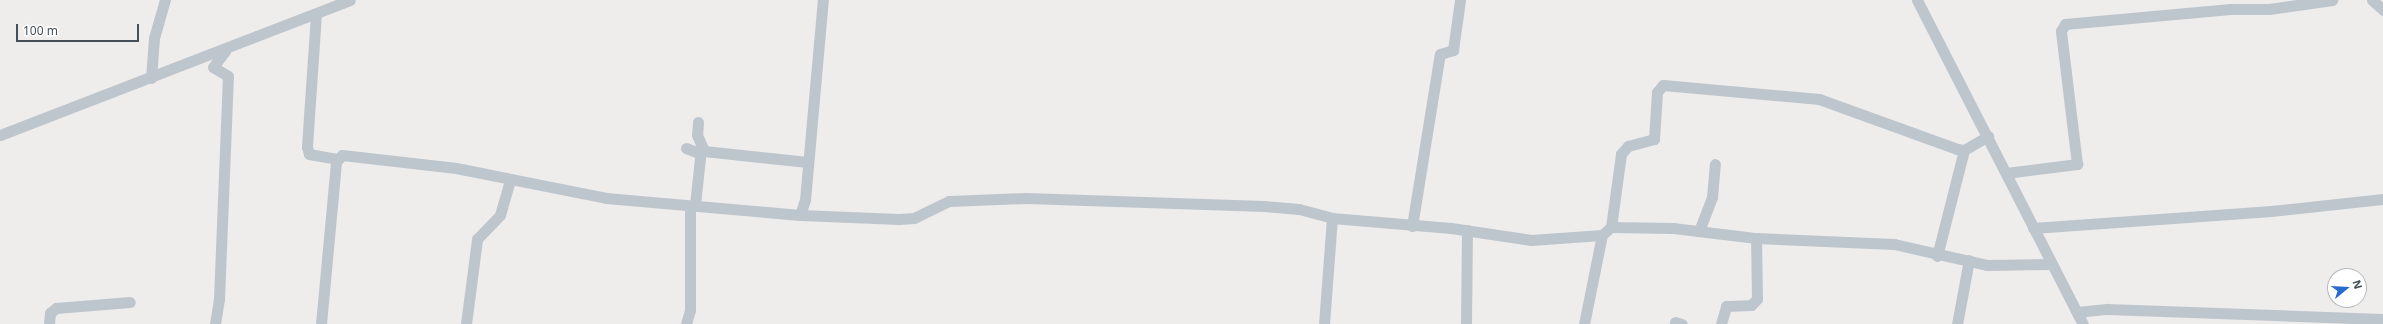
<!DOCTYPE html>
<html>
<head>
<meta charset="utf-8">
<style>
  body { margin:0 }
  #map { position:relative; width:2383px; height:324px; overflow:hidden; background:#efecec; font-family:"Noto Sans",sans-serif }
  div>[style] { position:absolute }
  .minor>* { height:11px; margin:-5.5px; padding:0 5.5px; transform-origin:5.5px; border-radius:5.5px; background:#bec6cd }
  span { translate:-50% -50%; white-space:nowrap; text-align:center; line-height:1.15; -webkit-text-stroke:3.5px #fff; paint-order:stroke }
  .north { position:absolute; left:2327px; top:268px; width:40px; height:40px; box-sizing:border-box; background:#fff; border:1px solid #b5b9bc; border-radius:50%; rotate:72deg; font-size:11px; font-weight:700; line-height:16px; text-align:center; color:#464f57 }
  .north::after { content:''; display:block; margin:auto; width:14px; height:18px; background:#296bcc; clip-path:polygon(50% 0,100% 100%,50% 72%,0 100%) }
  .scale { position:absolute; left:16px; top:24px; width:123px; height:18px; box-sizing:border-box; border:2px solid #464f57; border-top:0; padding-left:5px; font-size:12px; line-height:14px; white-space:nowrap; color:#464f57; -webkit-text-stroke:3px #fff; paint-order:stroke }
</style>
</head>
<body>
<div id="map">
  <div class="minor">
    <i style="left:1917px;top:0;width:364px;rotate:62.9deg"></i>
    <i style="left:2372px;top:0;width:15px;rotate:42deg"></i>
    <i style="left:316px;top:14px;width:133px;rotate:93.9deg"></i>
    <i style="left:307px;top:147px;width:7px;rotate:74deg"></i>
    <i style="left:309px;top:154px;width:28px;rotate:10deg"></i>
    <i style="left:151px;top:78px;width:40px;rotate:-85.7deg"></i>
    <i style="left:154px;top:38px;width:40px;rotate:-74deg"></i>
    <i style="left:698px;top:122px;width:13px;rotate:94deg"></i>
    <i style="left:697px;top:135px;width:17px;rotate:66deg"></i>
    <i style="left:704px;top:151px;width:104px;rotate:6.1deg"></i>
    <i style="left:0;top:135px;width:375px;rotate:-21.1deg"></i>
    <i style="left:686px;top:148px;width:14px;rotate:21deg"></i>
    <i style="left:699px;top:153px;width:5px;rotate:79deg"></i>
    <i style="left:700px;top:158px;width:47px;rotate:96.1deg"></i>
    <i style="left:2006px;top:173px;width:72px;rotate:-7.2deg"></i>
    <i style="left:2077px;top:164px;width:134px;rotate:-96.9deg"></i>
    <i style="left:2061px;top:31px;width:8px;rotate:-60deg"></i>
    <i style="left:2065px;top:24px;width:166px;rotate:-5.2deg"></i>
    <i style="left:2230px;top:9px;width:39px"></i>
    <i style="left:2269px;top:9px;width:64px;rotate:-8.1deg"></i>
    <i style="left:800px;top:215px;width:99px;rotate:2.3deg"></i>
    <i style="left:899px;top:219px;width:15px;rotate:-4deg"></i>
    <i style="left:914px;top:218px;width:39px;rotate:-26deg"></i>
    <i style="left:949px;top:201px;width:77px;rotate:-2.2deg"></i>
    <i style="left:1026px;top:198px;width:238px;rotate:1.9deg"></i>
    <i style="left:1264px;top:206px;width:35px;rotate:5deg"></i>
    <i style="left:1299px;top:209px;width:34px;rotate:15deg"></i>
    <i style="left:1332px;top:218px;width:119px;rotate:4.8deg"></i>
    <i style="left:1451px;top:228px;width:81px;rotate:8.5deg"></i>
    <i style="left:1531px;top:240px;width:71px;rotate:-4deg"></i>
    <i style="left:1602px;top:235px;width:12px;rotate:-42deg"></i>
    <i style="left:1611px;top:227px;width:62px;rotate:0.9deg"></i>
    <i style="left:1673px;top:228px;width:84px;rotate:6.9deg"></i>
    <i style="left:1756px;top:238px;width:138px;rotate:2.5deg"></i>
    <i style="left:1894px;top:244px;width:95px;rotate:12.7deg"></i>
    <i style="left:1987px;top:265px;width:64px;rotate:-0.9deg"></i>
    <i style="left:1412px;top:226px;width:174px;rotate:-80.8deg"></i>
    <i style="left:1440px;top:54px;width:14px;rotate:-17deg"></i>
    <i style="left:1453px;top:50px;width:50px;rotate:-82deg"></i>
    <i style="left:1611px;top:227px;width:74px;rotate:-82.2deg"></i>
    <i style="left:1621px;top:154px;width:11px;rotate:-49deg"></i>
    <i style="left:1628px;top:146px;width:27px;rotate:-15deg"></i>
    <i style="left:1654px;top:139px;width:47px;rotate:-86.3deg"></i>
    <i style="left:1657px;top:92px;width:9px;rotate:-49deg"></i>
    <i style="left:1663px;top:85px;width:157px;rotate:5.1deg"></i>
    <i style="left:1819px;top:99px;width:147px;rotate:19.9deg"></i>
    <i style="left:1957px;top:149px;width:7px;rotate:8deg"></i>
    <i style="left:1964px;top:150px;width:28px;rotate:-30deg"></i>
    <i style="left:2033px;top:228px;width:239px;rotate:-4.1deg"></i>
    <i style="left:2271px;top:211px;width:113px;rotate:-6.1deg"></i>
    <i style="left:1699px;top:231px;width:36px;rotate:-69deg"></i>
    <i style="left:1712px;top:197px;width:33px;rotate:-85deg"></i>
    <i style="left:1937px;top:256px;width:109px;rotate:-75.7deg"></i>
    <i style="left:2077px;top:312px;width:30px;rotate:-6deg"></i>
    <i style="left:2107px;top:309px;width:276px;rotate:2.1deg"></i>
    <i style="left:1675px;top:322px;width:7px;rotate:16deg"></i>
    <i style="left:49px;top:324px;width:11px;rotate:-85deg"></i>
    <i style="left:50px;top:313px;width:8px;rotate:-40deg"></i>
    <i style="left:56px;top:308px;width:74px;rotate:-4.6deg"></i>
    <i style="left:215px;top:324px;width:25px;rotate:-81deg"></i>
    <i style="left:219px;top:299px;width:223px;rotate:-87.7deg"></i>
    <i style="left:228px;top:76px;width:17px;rotate:-149deg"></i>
    <i style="left:213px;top:67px;width:21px;rotate:-53deg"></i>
    <i style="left:321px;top:324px;width:163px;rotate:-84.7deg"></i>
    <i style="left:336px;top:162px;width:9px;rotate:-49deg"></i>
    <i style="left:342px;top:155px;width:115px;rotate:6.5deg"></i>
    <i style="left:456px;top:168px;width:153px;rotate:11.3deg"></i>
    <i style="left:606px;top:198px;width:195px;rotate:5deg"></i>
    <i style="left:800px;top:215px;width:16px;rotate:-72deg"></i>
    <i style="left:805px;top:200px;width:201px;rotate:-84.9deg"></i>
    <i style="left:466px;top:324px;width:86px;rotate:-82.6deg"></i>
    <i style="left:477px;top:239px;width:33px;rotate:-46deg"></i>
    <i style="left:500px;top:215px;width:37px;rotate:-74deg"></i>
    <i style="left:686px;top:324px;width:15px;rotate:-74deg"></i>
    <i style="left:690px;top:310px;width:104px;rotate:-90deg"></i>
    <i style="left:1324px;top:324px;width:106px;rotate:-85.7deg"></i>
    <i style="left:1466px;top:324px;width:94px;rotate:-89.4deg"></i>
    <i style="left:1584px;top:324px;width:91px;rotate:-78.6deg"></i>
    <i style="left:1721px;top:324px;width:19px;rotate:-74deg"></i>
    <i style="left:1726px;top:306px;width:25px;rotate:-2deg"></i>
    <i style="left:1751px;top:305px;width:8px;rotate:-45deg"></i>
    <i style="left:1757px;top:299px;width:61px;rotate:-90.9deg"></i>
    <i style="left:1957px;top:324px;width:65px;rotate:-79.4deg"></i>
  </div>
  <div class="north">N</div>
  <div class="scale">100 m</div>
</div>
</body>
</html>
